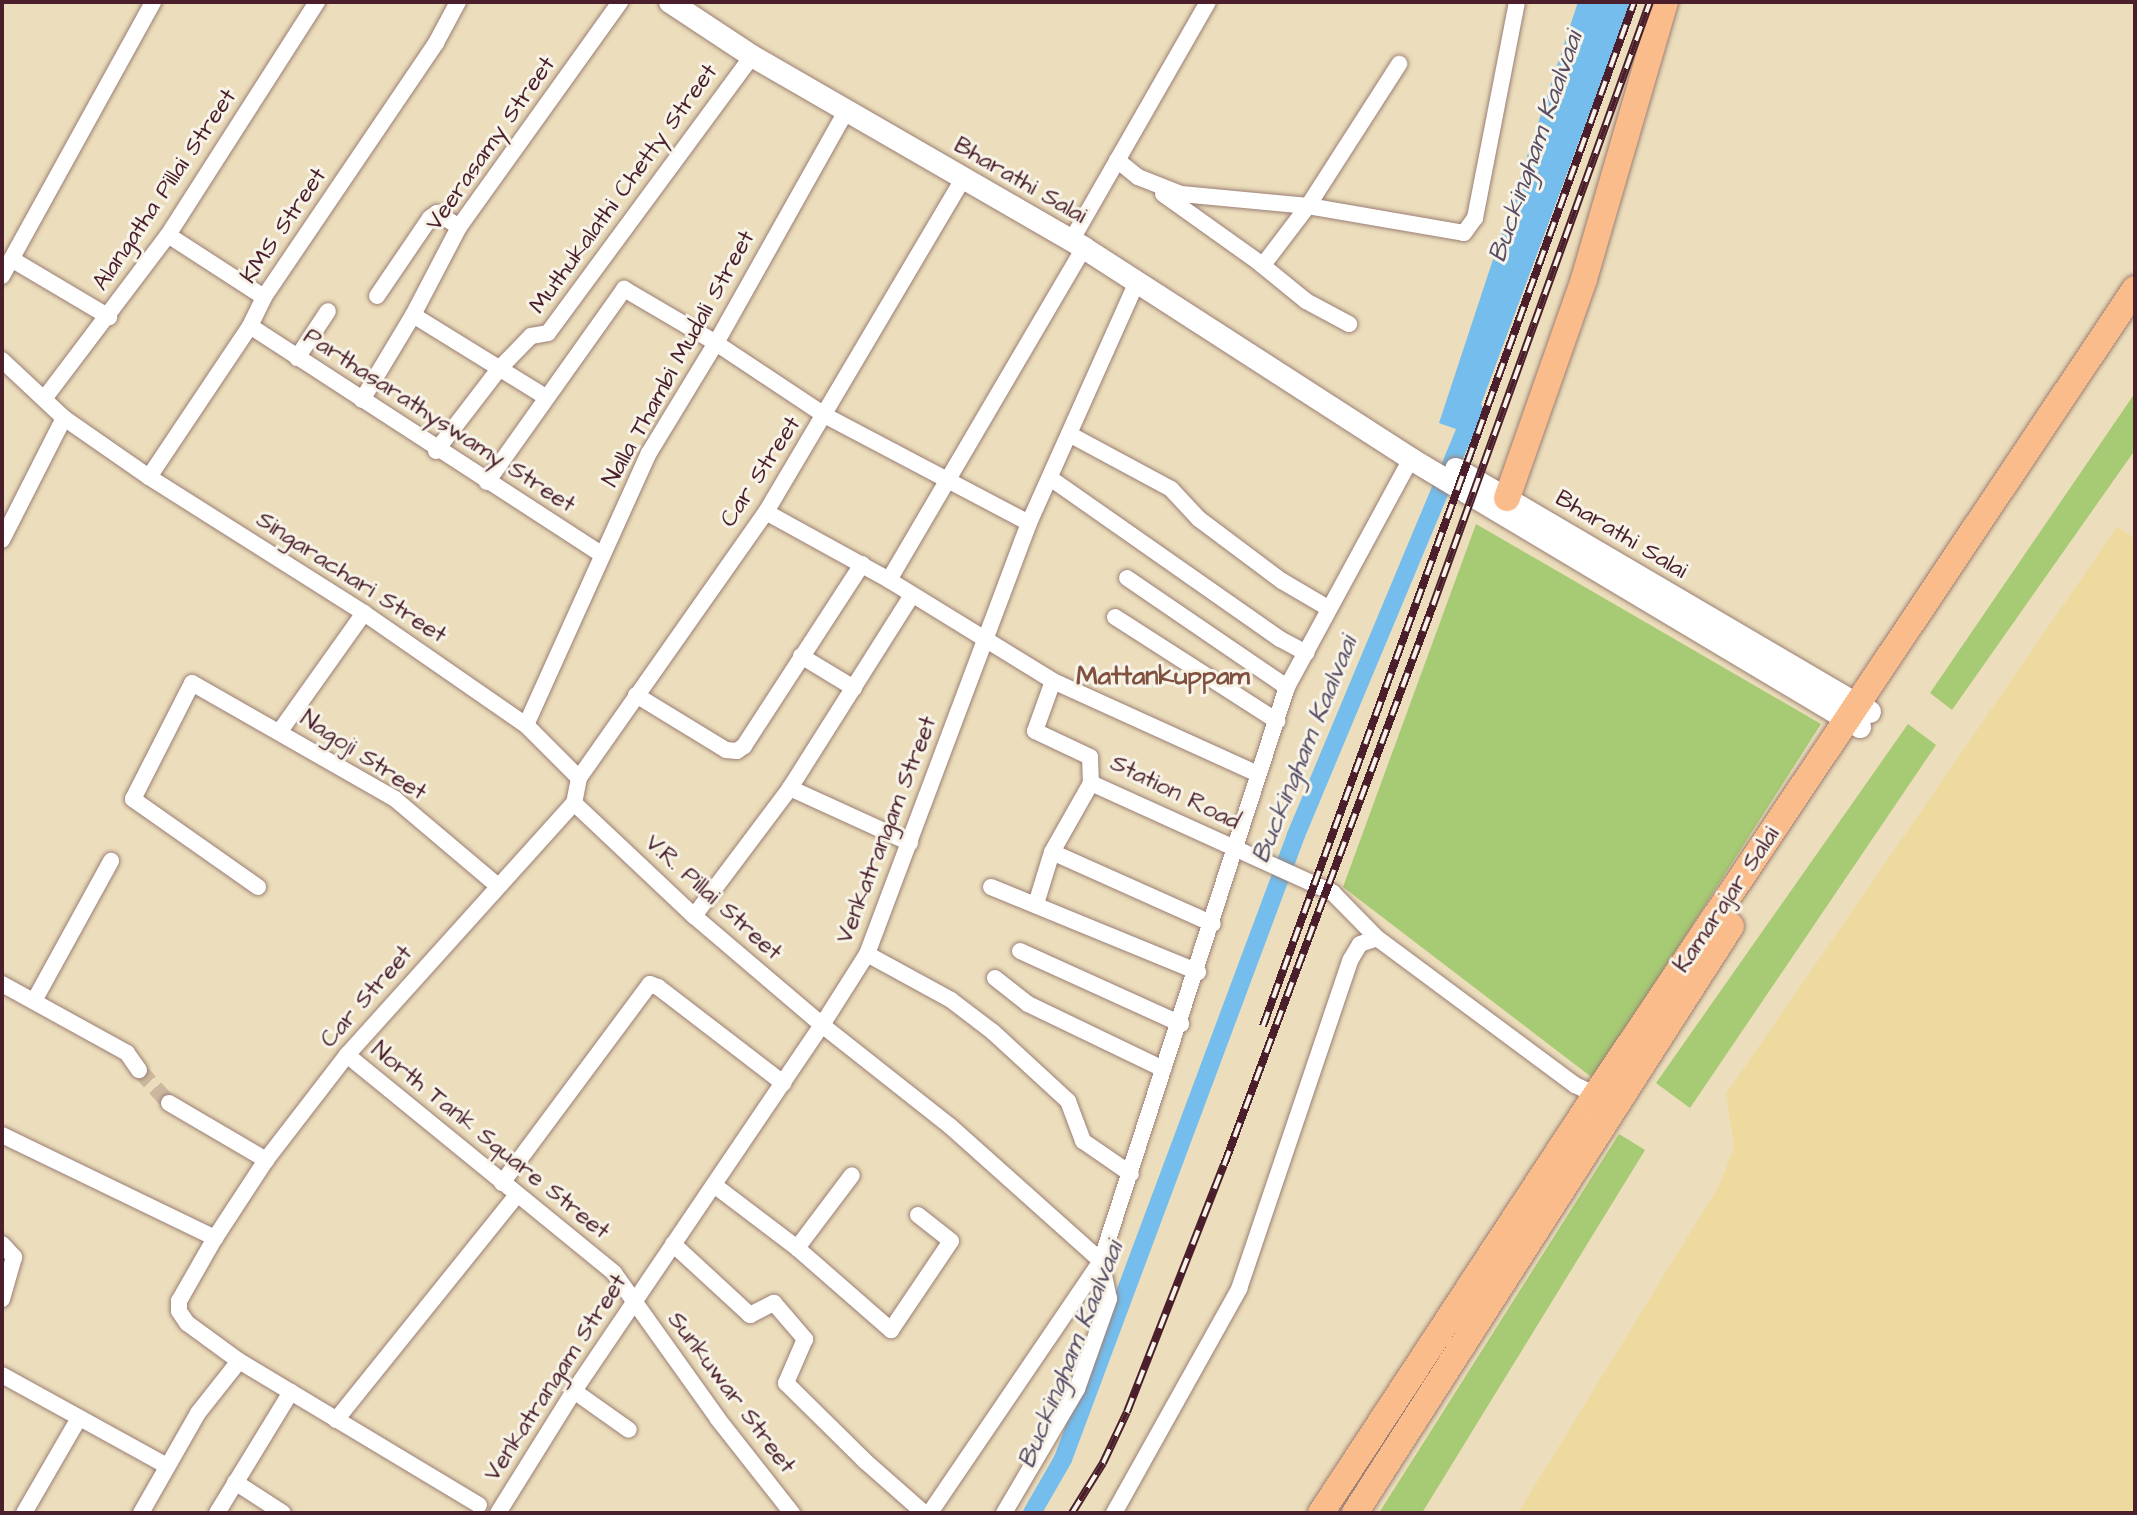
<!DOCTYPE html>
<html>
<head>
<meta charset="utf-8">
<style>
  body { margin:0 }
  #map { position:relative; width:2137px; height:1515px; overflow:hidden; background:#ecdebc; font-family:"Architects Daughter",sans-serif }
  div>[style] { position:absolute }
  .green>* { inset:0; background:#a7ca74 }
  .sand>* { inset:0; background:#eeda9e }
  .water>* { inset:0; background:#74bdec }
  .canal>* { height:18px; margin:-9px; padding:0 9px; transform-origin:9px; border-radius:9px; background:#74bdec }
  .minor-tunnel>* { height:16px; margin-top:-8px; transform-origin:0; background:repeating-linear-gradient(90deg,#ccb89f 0 16px,transparent 0 24px) }
  .roads { filter:drop-shadow(0 0 2px #9b7e74) drop-shadow(0 0 2px #9b7e74) }
  .minor>* { height:16px; margin:-8px; padding:0 8px; transform-origin:8px; border-radius:8px; background:#fff }
  .tertiary>* { height:22px; margin:-11px; padding:0 11px; transform-origin:11px; border-radius:11px; background:#fff }
  .primary>* { height:26px; margin:-13px; padding:0 13px; transform-origin:13px; border-radius:13px; background:#fabc8b }
  .rail>* { height:8px; margin-top:-4px; transform-origin:0; background:repeating-linear-gradient(90deg,#f7f3e8 0 15px,#4a1f2b 0 30px); box-sizing:border-box; border-block:2px solid #4a1f2b }
  span { translate:-50% -50%; white-space:nowrap; text-align:center; line-height:1.15; -webkit-text-stroke:6px #f7f3e8; paint-order:stroke }
  .street-label { font-size:24px; color:#4a1f2b }
  .water-label { font-size:26px; color:#574e65; font-style:italic }
  .neighbourhood-label { font-size:26px; color:#815140; font-weight:700 }
  .frame { position:absolute; inset:0; border:4px solid #4a1f2b; pointer-events:none }
</style>
</head>
<body>
<div id="map">
  <div class="green">
    <i style="clip-path:polygon(2135px 393px,2135px 450px,1952px 710px,1930px 693px)"></i>
    <i style="clip-path:polygon(1476px 524px,1821px 724px,1594px 1079px,1343px 887px)"></i>
    <i style="clip-path:polygon(1908px 724px,1936px 745px,1690px 1108px,1656px 1083px)"></i>
    <i style="clip-path:polygon(1619px 1134px,1645px 1150px,1422px 1513px,1379px 1513px)"></i>
  </div>
  <div class="sand">
    <i style="clip-path:polygon(2117px 527px,2135px 538px,2135px 1513px,1518px 1513px,1720px 1184px,1734px 1147px,1726px 1094px)"></i>
  </div>
  <div class="water">
    <i style="clip-path:polygon(1578px 2px,1631px 2px,1470px 434px,1439px 423px)"></i>
  </div>
  <div class="canal">
    <i style="left:1032px;top:1513px;width:62px;rotate:-60.1deg"></i>
    <i style="left:1063px;top:1459px;width:666px;rotate:-69.52deg"></i>
    <i style="left:1296px;top:835px;width:461px;rotate:-67.3deg"></i>
  </div>
  <div class="minor-tunnel">
    <i style="left:139px;top:1070px;width:45px;rotate:47.7deg"></i>
  </div>
  <div class="roads">
    <div class="minor">
      <i style="left:1117px;top:160px;width:27px;rotate:39deg"></i>
      <i style="left:1138px;top:177px;width:46px;rotate:21.6deg"></i>
      <i style="left:1181px;top:194px;width:128px;rotate:5.4deg"></i>
      <i style="left:1308px;top:206px;width:158px;rotate:9.8deg"></i>
      <i style="left:1464px;top:233px;width:19px;rotate:-54deg"></i>
      <i style="left:1475px;top:218px;width:220px;rotate:-79deg"></i>
      <i style="left:1163px;top:194px;width:115px;rotate:35.5deg"></i>
      <i style="left:1257px;top:261px;width:63px;rotate:39.2deg"></i>
      <i style="left:1306px;top:301px;width:49px;rotate:28.1deg"></i>
      <i style="left:168px;top:235px;width:114px;rotate:32.9deg"></i>
      <i style="left:1071px;top:241px;width:275px;rotate:-60.2deg"></i>
      <i style="left:13px;top:260px;width:112px;rotate:30.7deg"></i>
      <i style="left:1263px;top:265px;width:74px;rotate:-52.7deg"></i>
      <i style="left:1308px;top:206px;width:169px;rotate:-57.3deg"></i>
      <i style="left:2px;top:276px;width:313px;rotate:-61.1deg"></i>
      <i style="left:377px;top:296px;width:94px;rotate:-55.8deg"></i>
      <i style="left:430px;top:218px;width:9px;rotate:-36deg"></i>
      <i style="left:437px;top:213px;width:26px;rotate:32deg"></i>
      <i style="left:413px;top:315px;width:156px;rotate:31.7deg"></i>
      <i style="left:250px;top:326px;width:420px;rotate:33deg"></i>
      <i style="left:297px;top:358px;width:56px;rotate:-56.6deg"></i>
      <i style="left:2px;top:360px;width:85px;rotate:43.1deg"></i>
      <i style="left:64px;top:418px;width:103px;rotate:34.8deg"></i>
      <i style="left:149px;top:477px;width:254px;rotate:32.3deg"></i>
      <i style="left:364px;top:613px;width:197px;rotate:34.7deg"></i>
      <i style="left:526px;top:725px;width:75px;rotate:45deg"></i>
      <i style="left:579px;top:778px;width:25px;rotate:101deg"></i>
      <i style="left:44px;top:399px;width:206px;rotate:-52.9deg"></i>
      <i style="left:168px;top:235px;width:277px;rotate:-57.4deg"></i>
      <i style="left:362px;top:400px;width:99px;rotate:-59deg"></i>
      <i style="left:413px;top:315px;width:99px;rotate:-62.4deg"></i>
      <i style="left:459px;top:227px;width:277px;rotate:-54.4deg"></i>
      <i style="left:1069px;top:434px;width:116px;rotate:28.3deg"></i>
      <i style="left:1171px;top:489px;width:41px;rotate:47deg"></i>
      <i style="left:1199px;top:519px;width:104px;rotate:36.8deg"></i>
      <i style="left:1282px;top:581px;width:53px;rotate:30.4deg"></i>
      <i style="left:436px;top:451px;width:103px;rotate:-52.5deg"></i>
      <i style="left:499px;top:369px;width:46px;rotate:-45.9deg"></i>
      <i style="left:531px;top:336px;width:17px;rotate:-10deg"></i>
      <i style="left:548px;top:333px;width:344px;rotate:-53.6deg"></i>
      <i style="left:149px;top:477px;width:182px;rotate:-56.2deg"></i>
      <i style="left:250px;top:326px;width:32px;rotate:-64deg"></i>
      <i style="left:264px;top:297px;width:307px;rotate:-55.9deg"></i>
      <i style="left:436px;top:43px;width:47px;rotate:-61.8deg"></i>
      <i style="left:1050px;top:478px;width:281px;rotate:35deg"></i>
      <i style="left:1280px;top:639px;width:30px;rotate:28deg"></i>
      <i style="left:487px;top:482px;width:237px;rotate:-54.6deg"></i>
      <i style="left:624px;top:289px;width:107px;rotate:30.4deg"></i>
      <i style="left:716px;top:343px;width:132px;rotate:33.6deg"></i>
      <i style="left:826px;top:416px;width:229px;rotate:27.8deg"></i>
      <i style="left:766px;top:512px;width:141px;rotate:28.9deg"></i>
      <i style="left:889px;top:580px;width:193px;rotate:31.6deg"></i>
      <i style="left:1053px;top:681px;width:225px;rotate:24.4deg"></i>
      <i style="left:2px;top:540px;width:137px;rotate:-63.1deg"></i>
      <i style="left:1127px;top:578px;width:194px;rotate:34.3deg"></i>
      <i style="left:889px;top:580px;width:385px;rotate:-59.6deg"></i>
      <i style="left:1115px;top:617px;width:193px;rotate:32.7deg"></i>
      <i style="left:801px;top:656px;width:62px;rotate:31.1deg"></i>
      <i style="left:1053px;top:681px;width:53px;rotate:109.8deg"></i>
      <i style="left:1035px;top:731px;width:61px;rotate:25.3deg"></i>
      <i style="left:1090px;top:757px;width:26px;rotate:88deg"></i>
      <i style="left:1091px;top:783px;width:266px;rotate:24.4deg"></i>
      <i style="left:1333px;top:893px;width:63px;rotate:45.6deg"></i>
      <i style="left:1377px;top:938px;width:247px;rotate:36.6deg"></i>
      <i style="left:1575px;top:1085px;width:23px;rotate:25deg"></i>
      <i style="left:636px;top:695px;width:105px;rotate:31.4deg"></i>
      <i style="left:726px;top:750px;width:11px;rotate:5deg"></i>
      <i style="left:737px;top:751px;width:9px;rotate:-36deg"></i>
      <i style="left:744px;top:746px;width:217px;rotate:-57deg"></i>
      <i style="left:526px;top:725px;width:299px;rotate:-65.7deg"></i>
      <i style="left:649px;top:453px;width:129px;rotate:-58.7deg"></i>
      <i style="left:716px;top:343px;width:267px;rotate:-60.7deg"></i>
      <i style="left:280px;top:731px;width:145px;rotate:-54.6deg"></i>
      <i style="left:579px;top:778px;width:325px;rotate:-54.9deg"></i>
      <i style="left:766px;top:512px;width:386px;rotate:-59.4deg"></i>
      <i style="left:790px;top:788px;width:132px;rotate:24.6deg"></i>
      <i style="left:574px;top:803px;width:165px;rotate:43.3deg"></i>
      <i style="left:694px;top:916px;width:168px;rotate:40.4deg"></i>
      <i style="left:822px;top:1025px;width:163px;rotate:38.3deg"></i>
      <i style="left:950px;top:1126px;width:203px;rotate:41.8deg"></i>
      <i style="left:1101px;top:1261px;width:305px;rotate:124.2deg"></i>
      <i style="left:1052px;top:852px;width:176px;rotate:24.1deg"></i>
      <i style="left:258px;top:887px;width:153px;rotate:-144.9deg"></i>
      <i style="left:133px;top:799px;width:130px;rotate:-63deg"></i>
      <i style="left:192px;top:683px;width:234px;rotate:29.7deg"></i>
      <i style="left:395px;top:799px;width:135px;rotate:40.2deg"></i>
      <i style="left:991px;top:887px;width:224px;rotate:22.3deg"></i>
      <i style="left:1036px;top:904px;width:54px;rotate:-72.9deg"></i>
      <i style="left:1052px;top:852px;width:79px;rotate:-60.5deg"></i>
      <i style="left:694px;top:916px;width:160px;rotate:-53.1deg"></i>
      <i style="left:790px;top:788px;width:228px;rotate:-57.7deg"></i>
      <i style="left:1020px;top:951px;width:177px;rotate:24.4deg"></i>
      <i style="left:867px;top:954px;width:96px;rotate:28.7deg"></i>
      <i style="left:951px;top:1000px;width:53px;rotate:37.3deg"></i>
      <i style="left:993px;top:1032px;width:102px;rotate:42.6deg"></i>
      <i style="left:1068px;top:1101px;width:43px;rotate:69.4deg"></i>
      <i style="left:1083px;top:1141px;width:58px;rotate:34.5deg"></i>
      <i style="left:995px;top:978px;width:42px;rotate:38.2deg"></i>
      <i style="left:1028px;top:1004px;width:150px;rotate:25.7deg"></i>
      <i style="left:2px;top:984px;width:143px;rotate:28.9deg"></i>
      <i style="left:127px;top:1053px;width:21px;rotate:55deg"></i>
      <i style="left:34px;top:1001px;width:160px;rotate:-61.2deg"></i>
      <i style="left:347px;top:1055px;width:345px;rotate:39.2deg"></i>
      <i style="left:614px;top:1273px;width:179px;rotate:54.5deg"></i>
      <i style="left:718px;top:1419px;width:120px;rotate:51.8deg"></i>
      <i style="left:169px;top:1103px;width:113px;rotate:30.4deg"></i>
      <i style="left:2px;top:1135px;width:237px;rotate:25.8deg"></i>
      <i style="left:502px;top:1183px;width:248px;rotate:-53.4deg"></i>
      <i style="left:650px;top:984px;width:9px;rotate:21deg"></i>
      <i style="left:658px;top:987px;width:158px;rotate:37.5deg"></i>
      <i style="left:714px;top:1185px;width:104px;rotate:37.2deg"></i>
      <i style="left:797px;top:1248px;width:125px;rotate:41.1deg"></i>
      <i style="left:891px;top:1330px;width:107px;rotate:-56deg"></i>
      <i style="left:951px;top:1241px;width:42px;rotate:-141.8deg"></i>
      <i style="left:2px;top:1244px;width:18px;rotate:47deg"></i>
      <i style="left:14px;top:1257px;width:44px;rotate:105.9deg"></i>
      <i style="left:673px;top:1244px;width:105px;rotate:42.7deg"></i>
      <i style="left:750px;top:1315px;width:27px;rotate:-27deg"></i>
      <i style="left:774px;top:1303px;width:48px;rotate:49.3deg"></i>
      <i style="left:805px;top:1339px;width:48px;rotate:113.4deg"></i>
      <i style="left:786px;top:1383px;width:111px;rotate:44.6deg"></i>
      <i style="left:865px;top:1461px;width:79px;rotate:41.4deg"></i>
      <i style="left:797px;top:1248px;width:91px;rotate:-53deg"></i>
      <i style="left:2px;top:1375px;width:188px;rotate:28.9deg"></i>
      <i style="left:574px;top:1391px;width:67px;rotate:35.3deg"></i>
      <i style="left:336px;top:1420px;width:289px;rotate:-51.2deg"></i>
      <i style="left:235px;top:1482px;width:57px;rotate:32.9deg"></i>
      <i style="left:479px;top:1505px;width:280px;rotate:-149deg"></i>
      <i style="left:239px;top:1361px;width:64px;rotate:-143.8deg"></i>
      <i style="left:187px;top:1323px;width:14px;rotate:-124deg"></i>
      <i style="left:179px;top:1311px;width:10px;rotate:-90deg"></i>
      <i style="left:179px;top:1301px;width:73px;rotate:-60.3deg"></i>
      <i style="left:215px;top:1238px;width:93px;rotate:-56.8deg"></i>
      <i style="left:266px;top:1160px;width:133px;rotate:-52.4deg"></i>
      <i style="left:347px;top:1055px;width:339px;rotate:-48deg"></i>
      <i style="left:24px;top:1513px;width:110px;rotate:-59.9deg"></i>
      <i style="left:141px;top:1513px;width:115px;rotate:-60.3deg"></i>
      <i style="left:198px;top:1413px;width:66px;rotate:-51.7deg"></i>
      <i style="left:217px;top:1513px;width:142px;rotate:-58.6deg"></i>
      <i style="left:498px;top:1513px;width:144px;rotate:-58.1deg"></i>
      <i style="left:574px;top:1391px;width:442px;rotate:-55.9deg"></i>
      <i style="left:822px;top:1025px;width:84px;rotate:-57.6deg"></i>
      <i style="left:867px;top:954px;width:460px;rotate:-69.4deg"></i>
      <i style="left:1029px;top:523px;width:264px;rotate:-65.9deg"></i>
      <i style="left:1004px;top:1513px;width:144px;rotate:-59.5deg"></i>
      <i style="left:1077px;top:1389px;width:96px;rotate:-70.4deg"></i>
      <i style="left:1109px;top:1299px;width:39px;rotate:-102deg"></i>
      <i style="left:1101px;top:1261px;width:603px;rotate:-72.05deg"></i>
      <i style="left:1287px;top:687px;width:260px;rotate:-61.5deg"></i>
      <i style="left:1114px;top:1513px;width:257px;rotate:-60.8deg"></i>
      <i style="left:1239px;top:1289px;width:348px;rotate:-71.3deg"></i>
      <i style="left:1351px;top:959px;width:17px;rotate:-59deg"></i>
      <i style="left:1360px;top:944px;width:18px;rotate:-19deg"></i>
    </div>
    <div class="tertiary">
      <i style="left:670px;top:2px;width:98px;rotate:33.4deg"></i>
      <i style="left:752px;top:56px;width:384px;rotate:30deg"></i>
      <i style="left:1084px;top:248px;width:389px;rotate:32.8deg"></i>
      <i style="left:1411px;top:459px;width:523px;rotate:30.83deg"></i>
      <i style="left:1456px;top:469px;width:480px;rotate:30.4deg"></i>
    </div>
    <div class="primary">
      <i style="left:1507px;top:498px;width:232px;rotate:-70.6deg"></i>
      <i style="left:1584px;top:279px;width:289px;rotate:-73.7deg"></i>
      <i style="left:1321px;top:1513px;width:488px;rotate:-56.7deg"></i>
      <i style="left:1589px;top:1105px;width:982px;rotate:-56.21deg"></i>
      <i style="left:1355px;top:1513px;width:697px;rotate:-57.36deg"></i>
    </div>
  </div>
  <div class="rail">
    <i style="left:1263px;top:1026px;width:1089px;rotate:-70.08deg"></i>
    <i style="left:1072px;top:1513px;width:59px;rotate:-58.2deg"></i>
    <i style="left:1103px;top:1463px;width:56px;rotate:-64.8deg"></i>
    <i style="left:1127px;top:1412px;width:265px;rotate:-68.6deg"></i>
    <i style="left:1224px;top:1165px;width:598px;rotate:-69.53deg"></i>
    <i style="left:1433px;top:605px;width:641px;rotate:-70.21deg"></i>
  </div>
  <div class="street-label">
    <span style="left:491px;top:144px;rotate:-55deg">Veerasamy Street</span>
    <span style="left:1020px;top:181px;rotate:30deg">Bharathi Salai</span>
    <span style="left:624px;top:189px;rotate:-54deg">Muthukalathi Chetty Street</span>
    <span style="left:165px;top:190px;rotate:-56deg">Alangatha Pillai Street</span>
    <span style="left:284px;top:226px;rotate:-56deg">KMS Street</span>
    <span style="left:679px;top:359px;rotate:-61deg">Nalla Thambi Mudali Street</span>
    <span style="left:439px;top:421px;rotate:33deg">Parthasarathyswamy Street</span>
    <span style="left:761px;top:472px;rotate:-57deg">Car Street</span>
    <span style="left:1621px;top:535px;rotate:31deg">Bharathi Salai</span>
    <span style="left:351px;top:578px;rotate:33deg">Singarachari Street</span>
    <span style="left:363px;top:756px;rotate:33deg">Nagoji Street</span>
    <span style="left:1175px;top:793px;rotate:26deg">Station Road</span>
    <span style="left:887px;top:830px;rotate:-69deg">Venkatrangam Street</span>
    <span style="left:713px;top:898px;rotate:42deg">V.R. Pillai Street</span>
    <span style="left:1727px;top:900px;rotate:-56deg">Kamarajar Salai</span>
    <span style="left:367px;top:997px;rotate:-49deg">Car Street</span>
    <span style="left:490px;top:1141px;rotate:39deg">North Tank Square Street</span>
    <span style="left:556px;top:1378px;rotate:-57deg">Venkatrangam Street</span>
    <span style="left:731px;top:1393px;rotate:53deg">Sunkuwar Street</span>
  </div>
  <div class="water-label">
    <span style="left:1536px;top:147px;rotate:-71deg">Buckingham Kaalvaai</span>
    <span style="left:1305px;top:750px;rotate:-68deg">Buckingham Kaalvaai</span>
    <span style="left:1071px;top:1355px;rotate:-68deg">Buckingham Kaalvaai</span>
  </div>
  <div class="neighbourhood-label">
    <span style="left:1163px;top:677px">Mattankuppam</span>
  </div>
  <div class="frame"></div>
</div>
</body>
</html>
